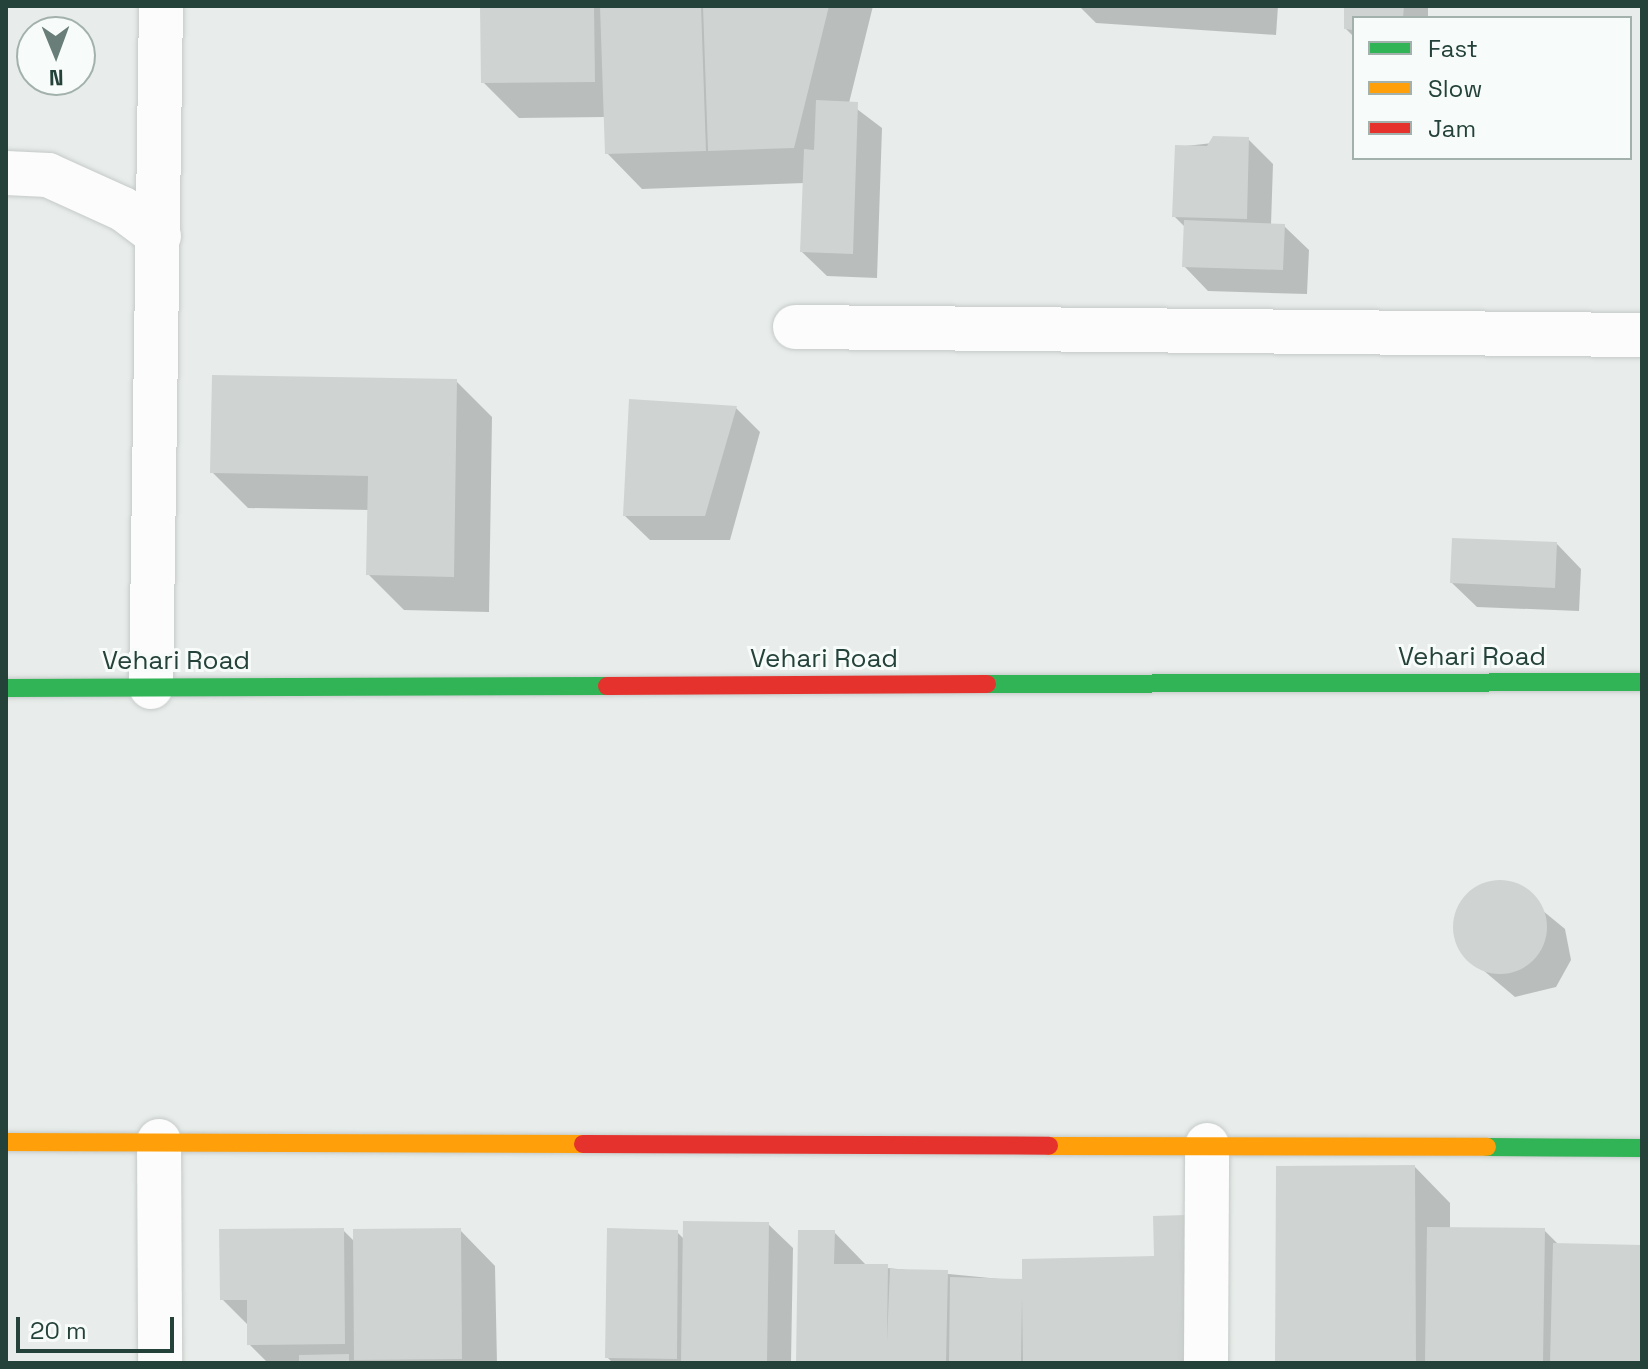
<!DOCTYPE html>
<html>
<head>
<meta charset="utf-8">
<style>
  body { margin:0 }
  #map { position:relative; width:1648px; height:1369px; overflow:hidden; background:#e8edeb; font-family:"Space Grotesk",sans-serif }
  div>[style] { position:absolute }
  .shadow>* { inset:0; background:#0003 }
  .building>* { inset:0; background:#cfd4d2 }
  .round { border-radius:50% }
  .roads { filter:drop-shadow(0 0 2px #c5cac8) drop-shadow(0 0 2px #c5cac8) }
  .street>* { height:44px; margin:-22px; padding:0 22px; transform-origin:22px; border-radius:22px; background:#fcfcfc }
  .fast>* { height:18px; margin:-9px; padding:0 9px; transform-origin:9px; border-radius:9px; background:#30b455 }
  .slow>* { height:18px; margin:-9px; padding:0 9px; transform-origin:9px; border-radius:9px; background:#ff9f0a }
  .jam>* { height:18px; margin:-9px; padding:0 9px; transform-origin:9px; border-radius:9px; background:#e5322d }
  span { translate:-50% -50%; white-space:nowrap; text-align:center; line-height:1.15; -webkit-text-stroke:6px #f7fbf9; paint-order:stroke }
  .street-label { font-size:26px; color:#24423a }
  .frame { position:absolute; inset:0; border:8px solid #24423a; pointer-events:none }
  .legend { position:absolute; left:1352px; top:16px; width:280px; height:144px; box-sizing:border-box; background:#f7fbf9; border:2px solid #a3b1ad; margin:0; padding:10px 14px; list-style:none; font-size:24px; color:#24423a }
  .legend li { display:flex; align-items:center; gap:16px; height:40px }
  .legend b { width:40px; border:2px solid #a3b1ad }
  .north { position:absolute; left:16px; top:16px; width:80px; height:80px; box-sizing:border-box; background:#f7fbf9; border:2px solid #a3b1ad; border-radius:50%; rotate:179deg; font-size:22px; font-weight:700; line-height:32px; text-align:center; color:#24423a }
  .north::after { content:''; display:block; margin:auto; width:28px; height:36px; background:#697e78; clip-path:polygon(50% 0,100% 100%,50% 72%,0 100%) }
  .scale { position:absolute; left:16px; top:1317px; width:158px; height:36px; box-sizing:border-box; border:4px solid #24423a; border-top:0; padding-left:10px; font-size:24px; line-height:28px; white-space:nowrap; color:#24423a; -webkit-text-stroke:6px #f7fbf9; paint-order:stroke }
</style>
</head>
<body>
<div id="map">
  <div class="shadow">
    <i style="clip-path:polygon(482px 6px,873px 6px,849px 103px,882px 128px,877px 278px,827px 276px,802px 252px,805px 183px,642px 189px,607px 153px,605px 117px,519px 118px,483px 82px)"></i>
    <i style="clip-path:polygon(1079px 6px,1278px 6px,1276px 35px,1096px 23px)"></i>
    <i style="clip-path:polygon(1346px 6px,1428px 6px,1428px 18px,1354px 18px,1354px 37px,1346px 29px)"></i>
    <i style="clip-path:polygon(1248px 139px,1273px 164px,1271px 225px,1284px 226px,1309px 250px,1307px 294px,1208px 291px,1184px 266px,1185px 227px,1174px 216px,1177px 147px)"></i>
    <i style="clip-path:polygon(456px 381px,492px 417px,489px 612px,404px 610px,368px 574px,370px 510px,248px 508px,212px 472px)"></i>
    <i style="clip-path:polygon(736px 408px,760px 432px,730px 540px,650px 540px,625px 516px)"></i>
    <i style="clip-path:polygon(1557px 544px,1581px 569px,1579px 611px,1477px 607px,1452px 583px)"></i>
    <i style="clip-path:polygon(1508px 882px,1565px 929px,1571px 960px,1556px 987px,1515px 997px,1464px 954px,1455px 924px,1477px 887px)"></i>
    <i style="clip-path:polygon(1415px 1167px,1450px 1203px,1450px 1229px,1544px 1230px,1559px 1245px,1642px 1247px,1642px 1363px,1277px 1363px)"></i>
    <i style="clip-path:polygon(768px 1224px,793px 1248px,791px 1363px,613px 1363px,607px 1357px,677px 1232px,684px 1239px)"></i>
    <i style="clip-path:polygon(343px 1230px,355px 1242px,460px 1230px,495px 1266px,497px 1363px,268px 1363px,249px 1344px,249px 1326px,222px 1299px)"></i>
    <i style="clip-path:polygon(834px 1232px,867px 1266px,1020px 1281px,1222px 1363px,798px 1363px)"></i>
  </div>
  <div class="building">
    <i style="clip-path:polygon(480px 6px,594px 6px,595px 82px,481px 83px)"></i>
    <i style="clip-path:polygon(600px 6px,701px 6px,706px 151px,605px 154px)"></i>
    <i style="clip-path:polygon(703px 6px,829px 6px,794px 148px,708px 151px)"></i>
    <i style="clip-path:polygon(1344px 6px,1404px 6px,1403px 18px,1354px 18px,1354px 30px,1344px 29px)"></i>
    <i style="clip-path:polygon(816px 100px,858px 102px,853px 254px,800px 252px,804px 149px,814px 150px)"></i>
    <i style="clip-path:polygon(1213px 136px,1249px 137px,1247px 219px,1172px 217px,1175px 145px,1207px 146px)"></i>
    <i style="clip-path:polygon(1184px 220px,1285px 224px,1283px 270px,1182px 267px)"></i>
    <i style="clip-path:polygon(212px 375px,457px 379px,454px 577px,366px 575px,368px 476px,210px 473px)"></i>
    <i style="clip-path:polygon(629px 399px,737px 406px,705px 516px,623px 516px)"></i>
    <i style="clip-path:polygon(1452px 538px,1557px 542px,1555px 588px,1450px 583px)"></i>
    <i class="round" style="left:1453px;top:880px;width:94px;height:94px"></i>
    <i style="clip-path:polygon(1415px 1165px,1416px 1363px,1275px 1363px,1276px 1166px)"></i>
    <i style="clip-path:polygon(1186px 1215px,1188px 1363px,1023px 1363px,1022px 1297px,1021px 1363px,949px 1363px,950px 1277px,1022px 1279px,1022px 1259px,1154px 1256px,1153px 1216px)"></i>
    <i style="clip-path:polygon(683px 1221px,769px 1222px,767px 1363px,681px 1363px)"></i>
    <i style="clip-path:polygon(1427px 1227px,1545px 1228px,1543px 1363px,1425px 1363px)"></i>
    <i style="clip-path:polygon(344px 1228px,345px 1344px,247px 1345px,247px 1300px,220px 1300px,219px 1229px)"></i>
    <i style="clip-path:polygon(461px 1228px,462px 1359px,354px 1360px,353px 1229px)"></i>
    <i style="clip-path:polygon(607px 1228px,678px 1230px,677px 1359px,605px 1358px)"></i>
    <i style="clip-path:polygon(798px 1230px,835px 1230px,834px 1264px,888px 1264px,887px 1342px,890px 1269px,948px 1270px,946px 1363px,796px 1363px)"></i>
    <i style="clip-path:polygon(1553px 1243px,1642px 1245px,1642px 1363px,1550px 1363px)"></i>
    <i style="clip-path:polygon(349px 1354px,349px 1363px,299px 1363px,299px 1355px)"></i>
  </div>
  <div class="roads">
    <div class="street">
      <i style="left:6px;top:173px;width:42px;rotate:2.7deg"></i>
      <i style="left:48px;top:175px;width:82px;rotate:24.4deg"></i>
      <i style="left:123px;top:209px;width:45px;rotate:36.9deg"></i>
      <i style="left:795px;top:327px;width:847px;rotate:0.54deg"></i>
      <i style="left:151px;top:687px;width:681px;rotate:-89.16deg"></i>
      <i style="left:159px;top:1141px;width:222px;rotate:89.7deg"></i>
      <i style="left:1206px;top:1363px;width:218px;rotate:-89.7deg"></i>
    </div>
    <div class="fast">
      <i style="left:987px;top:684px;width:655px;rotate:-0.17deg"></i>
      <i style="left:6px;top:688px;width:601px;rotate:-0.19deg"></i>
      <i style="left:1487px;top:1147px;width:155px;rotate:0.4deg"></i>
    </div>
    <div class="slow">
      <i style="left:6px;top:1142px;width:577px;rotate:0.2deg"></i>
      <i style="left:1049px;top:1146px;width:438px;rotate:0.1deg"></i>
    </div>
    <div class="jam">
      <i style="left:607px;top:686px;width:380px;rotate:-0.3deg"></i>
      <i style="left:583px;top:1144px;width:466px;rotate:0.2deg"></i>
    </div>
  </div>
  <div class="street-label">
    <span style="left:1472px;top:657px">Vehari Road</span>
    <span style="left:824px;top:659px">Vehari Road</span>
    <span style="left:176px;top:661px">Vehari Road</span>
  </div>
  <div class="frame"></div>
  <ul class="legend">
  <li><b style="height:10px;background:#30b455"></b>Fast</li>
  <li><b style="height:10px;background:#ff9f0a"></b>Slow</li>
  <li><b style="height:10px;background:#e5322d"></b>Jam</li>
  </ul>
  <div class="north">N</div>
  <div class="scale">20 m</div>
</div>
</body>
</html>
